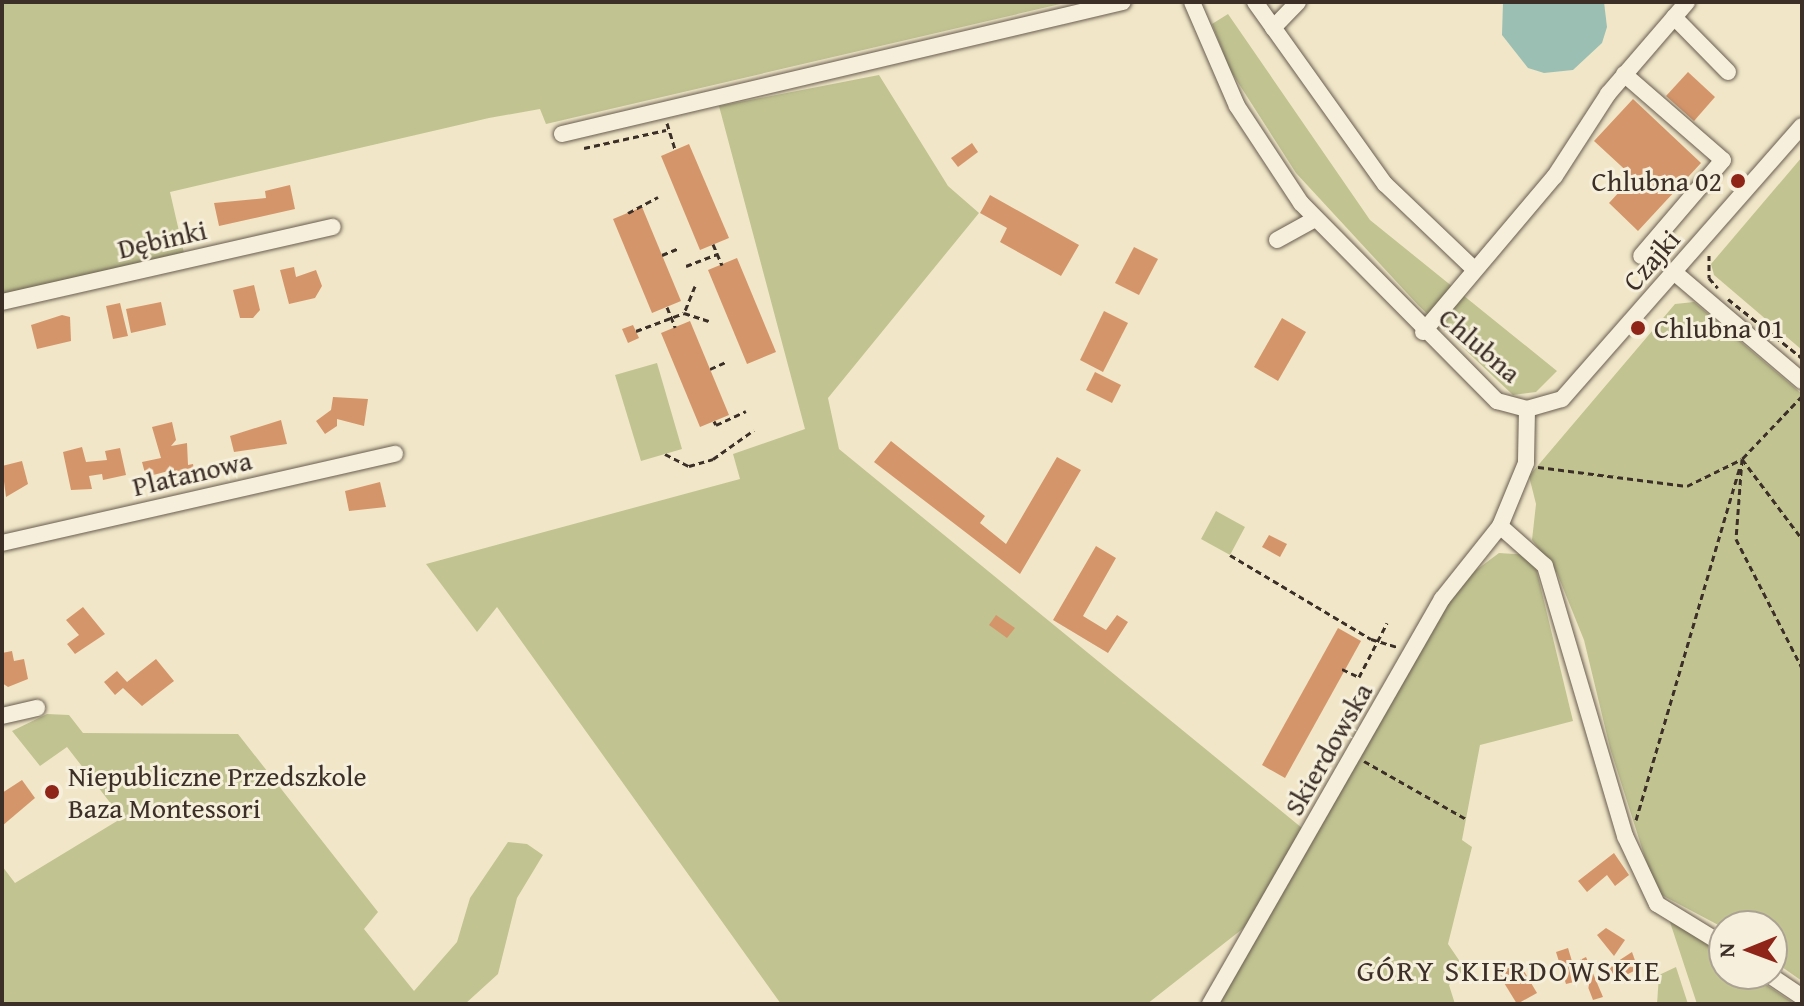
<!DOCTYPE html>
<html>
<head>
<meta charset="utf-8">
<style>
  body { margin:0 }
  #map { position:relative; width:1804px; height:1006px; overflow:hidden; background:#f1e7c8; font-family:"Gentium Book Plus",serif }
  div>[style] { position:absolute }
  .green>* { inset:0; background:#c1c391 }
  .water>* { inset:0; background:#9bc0b3 }
  .building>* { inset:0; background:#d5956a }
  .path>* { height:3px; margin-top:-1.5px; transform-origin:0; background:repeating-linear-gradient(90deg,#3c2f28 0 6px,transparent 0 10px) }
  .roads { filter:drop-shadow(0 0 2px #695d50) drop-shadow(0 0 2px #695d50) }
  .minor>* { height:16px; margin:-8px; padding:0 8px; transform-origin:8px; border-radius:8px; background:#f6efdb }
  .dots>* { width:22px; height:22px; translate:-50% -50%; box-sizing:border-box; border:4px solid #f6efdb; border-radius:50% }
  span { translate:-50% -50%; white-space:nowrap; text-align:center; line-height:1.15; -webkit-text-stroke:6px #f6efdb; paint-order:stroke }
  .poi-label { font-size:28px; color:#3c2f28 }
  .right { translate:-100% -50%; text-align:right }
  .left { translate:0 -50%; text-align:left }
  .street-label { font-size:28px; color:#3c2f28 }
  .neighbourhood-label { font-size:30px; color:#3c2f28; letter-spacing:2px }
  .frame { position:absolute; inset:0; border:4px solid #3c2f28; pointer-events:none }
  .north { position:absolute; left:1708px; top:910px; width:80px; height:80px; box-sizing:border-box; background:#f6efdb; border:2px solid #aca293; border-radius:50%; rotate:269deg; font-size:22px; font-weight:700; line-height:32px; text-align:center; color:#3c2f28 }
  .north::after { content:''; display:block; margin:auto; width:28px; height:36px; background:#8f2418; clip-path:polygon(50% 0,100% 100%,50% 72%,0 100%) }
</style>
</head>
<body>
<div id="map">
  <div class="green">
    <i style="clip-path:polygon(2px 2px,1069px 2px,546px 124px,540px 109px,489px 118px,170px 192px,184px 253px,2px 296px)"></i>
    <i style="clip-path:polygon(1228px 14px,1370px 220px,1557px 371px,1536px 392px,1513px 395px,1418px 305px,1296px 173px,1230px 70px,1212px 24px)"></i>
    <i style="clip-path:polygon(879px 75px,948px 186px,979px 213px,828px 398px,839px 449px,1302px 828px,1250px 923px,1147px 1004px,781px 1004px,497px 607px,477px 632px,426px 564px,740px 479px,733px 454px,805px 429px,719px 106px)"></i>
    <i style="clip-path:polygon(1802px 157px,1802px 350px,1714px 275px,1711px 264px)"></i>
    <i style="clip-path:polygon(1694px 302px,1802px 394px,1802px 981px,1772px 960px,1772px 926px,1724px 928px,1656px 892px,1610px 748px,1584px 640px,1557px 573px,1532px 540px,1536px 504px,1529px 476px,1675px 304px)"></i>
    <i style="clip-path:polygon(657px 363px,682px 449px,641px 461px,615px 375px)"></i>
    <i style="clip-path:polygon(1216px 511px,1245px 527px,1230px 555px,1201px 539px)"></i>
    <i style="clip-path:polygon(1499px 553px,1530px 555px,1535px 564px,1573px 721px,1480px 745px,1462px 840px,1472px 847px,1448px 944px,1465px 969px,1449px 985px,1455px 1004px,1218px 1004px,1459px 583px)"></i>
    <i style="clip-path:polygon(47px 714px,69px 715px,83px 733px,238px 734px,378px 912px,364px 929px,414px 991px,457px 942px,470px 898px,508px 842px,527px 844px,543px 855px,517px 898px,498px 974px,465px 1004px,2px 1004px,2px 866px,15px 883px,122px 818px,67px 747px,40px 766px,12px 731px)"></i>
    <i style="clip-path:polygon(1669px 919px,1724px 956px,1724px 974px,1750px 974px,1795px 1004px,1697px 1004px)"></i>
    <i style="clip-path:polygon(1676px 967px,1688px 1004px,1657px 1004px,1659px 975px)"></i>
  </div>
  <div class="water">
    <i style="clip-path:polygon(1503px 2px,1604px 2px,1607px 27px,1602px 43px,1573px 70px,1544px 73px,1528px 68px,1502px 35px)"></i>
  </div>
  <div class="building">
    <i style="clip-path:polygon(1688px 72px,1715px 97px,1694px 121px,1666px 96px)"></i>
    <i style="clip-path:polygon(1633px 99px,1701px 163px,1638px 231px,1609px 203px,1633px 177px,1594px 141px)"></i>
    <i style="clip-path:polygon(972px 143px,978px 152px,958px 167px,951px 158px)"></i>
    <i style="clip-path:polygon(689px 144px,729px 238px,700px 250px,661px 156px)"></i>
    <i style="clip-path:polygon(290px 185px,295px 209px,219px 226px,214px 203px,266px 198px,265px 191px)"></i>
    <i style="clip-path:polygon(990px 195px,1079px 245px,1061px 276px,1000px 242px,1007px 228px,980px 213px)"></i>
    <i style="clip-path:polygon(642px 207px,681px 301px,652px 313px,613px 219px)"></i>
    <i style="clip-path:polygon(1134px 247px,1158px 259px,1139px 295px,1115px 283px)"></i>
    <i style="clip-path:polygon(737px 258px,776px 352px,747px 364px,708px 270px)"></i>
    <i style="clip-path:polygon(294px 267px,296px 277px,316px 270px,322px 286px,315px 298px,289px 304px,280px 270px)"></i>
    <i style="clip-path:polygon(254px 285px,260px 310px,253px 318px,240px 318px,233px 290px)"></i>
    <i style="clip-path:polygon(161px 302px,166px 325px,131px 333px,126px 309px)"></i>
    <i style="clip-path:polygon(120px 303px,128px 336px,113px 339px,106px 306px)"></i>
    <i style="clip-path:polygon(1104px 311px,1128px 323px,1103px 372px,1080px 360px)"></i>
    <i style="clip-path:polygon(62px 315px,70px 317px,71px 341px,37px 349px,31px 325px)"></i>
    <i style="clip-path:polygon(1282px 318px,1306px 332px,1278px 381px,1254px 367px)"></i>
    <i style="clip-path:polygon(690px 321px,729px 415px,700px 427px,661px 333px)"></i>
    <i style="clip-path:polygon(633px 325px,639px 338px,628px 343px,622px 329px)"></i>
    <i style="clip-path:polygon(1095px 372px,1121px 385px,1112px 403px,1086px 390px)"></i>
    <i style="clip-path:polygon(333px 397px,368px 399px,364px 426px,337px 419px,337px 426px,325px 434px,316px 421px,331px 410px)"></i>
    <i style="clip-path:polygon(281px 420px,287px 444px,234px 452px,230px 436px)"></i>
    <i style="clip-path:polygon(172px 422px,176px 440px,171px 446px,187px 443px,188px 465px,193px 464px,195px 474px,175px 479px,172px 470px,146px 477px,142px 462px,161px 458px,152px 427px)"></i>
    <i style="clip-path:polygon(891px 441px,985px 516px,980px 523px,1006px 544px,1057px 457px,1081px 470px,1020px 574px,874px 462px)"></i>
    <i style="clip-path:polygon(82px 447px,86px 462px,107px 460px,105px 451px,120px 448px,126px 475px,103px 480px,102px 474px,89px 476px,92px 489px,71px 490px,63px 452px)"></i>
    <i style="clip-path:polygon(22px 461px,28px 484px,6px 497px,2px 466px)"></i>
    <i style="clip-path:polygon(380px 482px,386px 507px,349px 511px,345px 491px)"></i>
    <i style="clip-path:polygon(1269px 535px,1287px 544px,1280px 557px,1262px 547px)"></i>
    <i style="clip-path:polygon(1096px 546px,1116px 558px,1083px 616px,1106px 630px,1117px 615px,1128px 622px,1108px 653px,1053px 620px)"></i>
    <i style="clip-path:polygon(83px 607px,105px 634px,75px 654px,67px 644px,79px 635px,66px 620px)"></i>
    <i style="clip-path:polygon(996px 615px,1015px 628px,1007px 638px,989px 625px)"></i>
    <i style="clip-path:polygon(1338px 628px,1361px 641px,1285px 778px,1262px 765px)"></i>
    <i style="clip-path:polygon(12px 651px,14px 661px,24px 659px,28px 679px,8px 687px,2px 683px,2px 653px)"></i>
    <i style="clip-path:polygon(156px 659px,174px 681px,142px 706px,123px 688px,115px 695px,104px 682px,117px 671px,127px 682px)"></i>
    <i style="clip-path:polygon(22px 780px,35px 798px,2px 826px,2px 793px)"></i>
    <i style="clip-path:polygon(1614px 853px,1629px 875px,1615px 886px,1607px 875px,1587px 892px,1578px 881px)"></i>
    <i style="clip-path:polygon(1606px 928px,1625px 940px,1614px 956px,1597px 935px)"></i>
    <i style="clip-path:polygon(1568px 948px,1578px 981px,1566px 984px,1556px 952px)"></i>
    <i style="clip-path:polygon(1632px 952px,1638px 969px,1616px 980px,1609px 967px)"></i>
    <i style="clip-path:polygon(1586px 957px,1603px 997px,1593px 1000px,1578px 961px)"></i>
    <i style="clip-path:polygon(1518px 961px,1537px 993px,1517px 1004px,1498px 973px)"></i>
  </div>
  <div class="path">
    <i style="left:667px;top:123px;width:28px;rotate:73deg"></i>
    <i style="left:584px;top:148px;width:84px;rotate:-12.4deg"></i>
    <i style="left:628px;top:213px;width:34px;rotate:-28deg"></i>
    <i style="left:713px;top:244px;width:23px;rotate:67deg"></i>
    <i style="left:662px;top:255px;width:18px;rotate:-22deg"></i>
    <i style="left:1709px;top:255px;width:23px;rotate:90deg"></i>
    <i style="left:1709px;top:278px;width:13px;rotate:48deg"></i>
    <i style="left:686px;top:266px;width:34px;rotate:-21deg"></i>
    <i style="left:695px;top:286px;width:29px;rotate:112deg"></i>
    <i style="left:684px;top:313px;width:26px;rotate:18deg"></i>
    <i style="left:1728px;top:299px;width:95px;rotate:38.6deg"></i>
    <i style="left:667px;top:307px;width:22px;rotate:68deg"></i>
    <i style="left:636px;top:331px;width:51px;rotate:-20.6deg"></i>
    <i style="left:710px;top:369px;width:17px;rotate:-24deg"></i>
    <i style="left:1802px;top:396px;width:87px;rotate:133.6deg"></i>
    <i style="left:1742px;top:459px;width:100px;rotate:53.1deg"></i>
    <i style="left:714px;top:421px;width:4px;rotate:63deg"></i>
    <i style="left:716px;top:425px;width:33px;rotate:-25deg"></i>
    <i style="left:665px;top:454px;width:27px;rotate:27deg"></i>
    <i style="left:689px;top:466px;width:25px;rotate:-16deg"></i>
    <i style="left:713px;top:459px;width:50px;rotate:-35.3deg"></i>
    <i style="left:1538px;top:467px;width:150px;rotate:7.3deg"></i>
    <i style="left:1687px;top:486px;width:61px;rotate:-26.1deg"></i>
    <i style="left:1742px;top:459px;width:80px;rotate:94.3deg"></i>
    <i style="left:1736px;top:539px;width:145px;rotate:62.9deg"></i>
    <i style="left:1230px;top:555px;width:164px;rotate:30.8deg"></i>
    <i style="left:1371px;top:639px;width:28px;rotate:17deg"></i>
    <i style="left:1342px;top:669px;width:19px;rotate:25deg"></i>
    <i style="left:1359px;top:677px;width:61px;rotate:-62.6deg"></i>
    <i style="left:1364px;top:761px;width:117px;rotate:29.6deg"></i>
    <i style="left:1636px;top:820px;width:368px;rotate:-73.6deg"></i>
  </div>
  <div class="roads">
    <div class="minor">
      <i style="left:1192px;top:2px;width:113px;rotate:66.6deg"></i>
      <i style="left:1237px;top:106px;width:116px;rotate:56.6deg"></i>
      <i style="left:1301px;top:203px;width:279px;rotate:45.3deg"></i>
      <i style="left:1497px;top:401px;width:31px;rotate:15deg"></i>
      <i style="left:1527px;top:409px;width:36px;rotate:-16deg"></i>
      <i style="left:1562px;top:399px;width:363px;rotate:-48.7deg"></i>
      <i style="left:1255px;top:2px;width:224px;rotate:54.5deg"></i>
      <i style="left:1385px;top:184px;width:122px;rotate:43.7deg"></i>
      <i style="left:1674px;top:17px;width:77px;rotate:45.5deg"></i>
      <i style="left:1273px;top:28px;width:36px;rotate:-46deg"></i>
      <i style="left:1624px;top:74px;width:131px;rotate:41deg"></i>
      <i style="left:1723px;top:160px;width:126px;rotate:130.5deg"></i>
      <i style="left:562px;top:134px;width:576px;rotate:-13.24deg"></i>
      <i style="left:1277px;top:240px;width:43px;rotate:-28.9deg"></i>
      <i style="left:1674px;top:272px;width:168px;rotate:40.4deg"></i>
      <i style="left:2px;top:302px;width:339px;rotate:-12.8deg"></i>
      <i style="left:1423px;top:332px;width:204px;rotate:-49.8deg"></i>
      <i style="left:1555px;top:176px;width:98px;rotate:-57.1deg"></i>
      <i style="left:1608px;top:94px;width:121px;rotate:-49.3deg"></i>
      <i style="left:1527px;top:409px;width:54px;rotate:91.1deg"></i>
      <i style="left:1526px;top:463px;width:68px;rotate:112.4deg"></i>
      <i style="left:1500px;top:526px;width:60px;rotate:41.6deg"></i>
      <i style="left:1545px;top:566px;width:282px;rotate:73.5deg"></i>
      <i style="left:1625px;top:836px;width:75px;rotate:64.8deg"></i>
      <i style="left:1657px;top:904px;width:79px;rotate:31.5deg"></i>
      <i style="left:2px;top:543px;width:403px;rotate:-12.8deg"></i>
      <i style="left:2px;top:716px;width:36px;rotate:-13deg"></i>
      <i style="left:1768px;top:974px;width:41px;rotate:34.1deg"></i>
      <i style="left:1210px;top:1004px;width:467px;rotate:-60.2deg"></i>
      <i style="left:1442px;top:599px;width:93px;rotate:-51.5deg"></i>
    </div>
  </div>
  <div class="dots">
    <i style="left:1738px;top:181px;background:#8f2418"></i>
    <i style="left:1638px;top:328px;background:#8f2418"></i>
    <i style="left:52px;top:792px;background:#8f2418"></i>
  </div>
  <div class="poi-label">
    <span class="right" style="left:1722px;top:181px">Chlubna 02</span>
    <span class="left" style="left:1654px;top:328px">Chlubna 01</span>
    <span class="left" style="left:68px;top:792px">Niepubliczne Przedszkole<br>Baza Montessori</span>
  </div>
  <div class="street-label">
    <span style="left:162px;top:239px;rotate:-13deg">Dębinki</span>
    <span style="left:1651px;top:260px;rotate:-49deg">Czajki</span>
    <span style="left:1480px;top:345px;rotate:41deg">Chlubna</span>
    <span style="left:192px;top:473px;rotate:-13deg">Platanowa</span>
    <span style="left:1328px;top:749px;rotate:-60deg">Skierdowska</span>
  </div>
  <div class="neighbourhood-label">
    <span style="left:1509px;top:970px">GÓRY SKIERDOWSKIE</span>
  </div>
  <div class="frame"></div>
  <div class="north">N</div>
</div>
</body>
</html>
